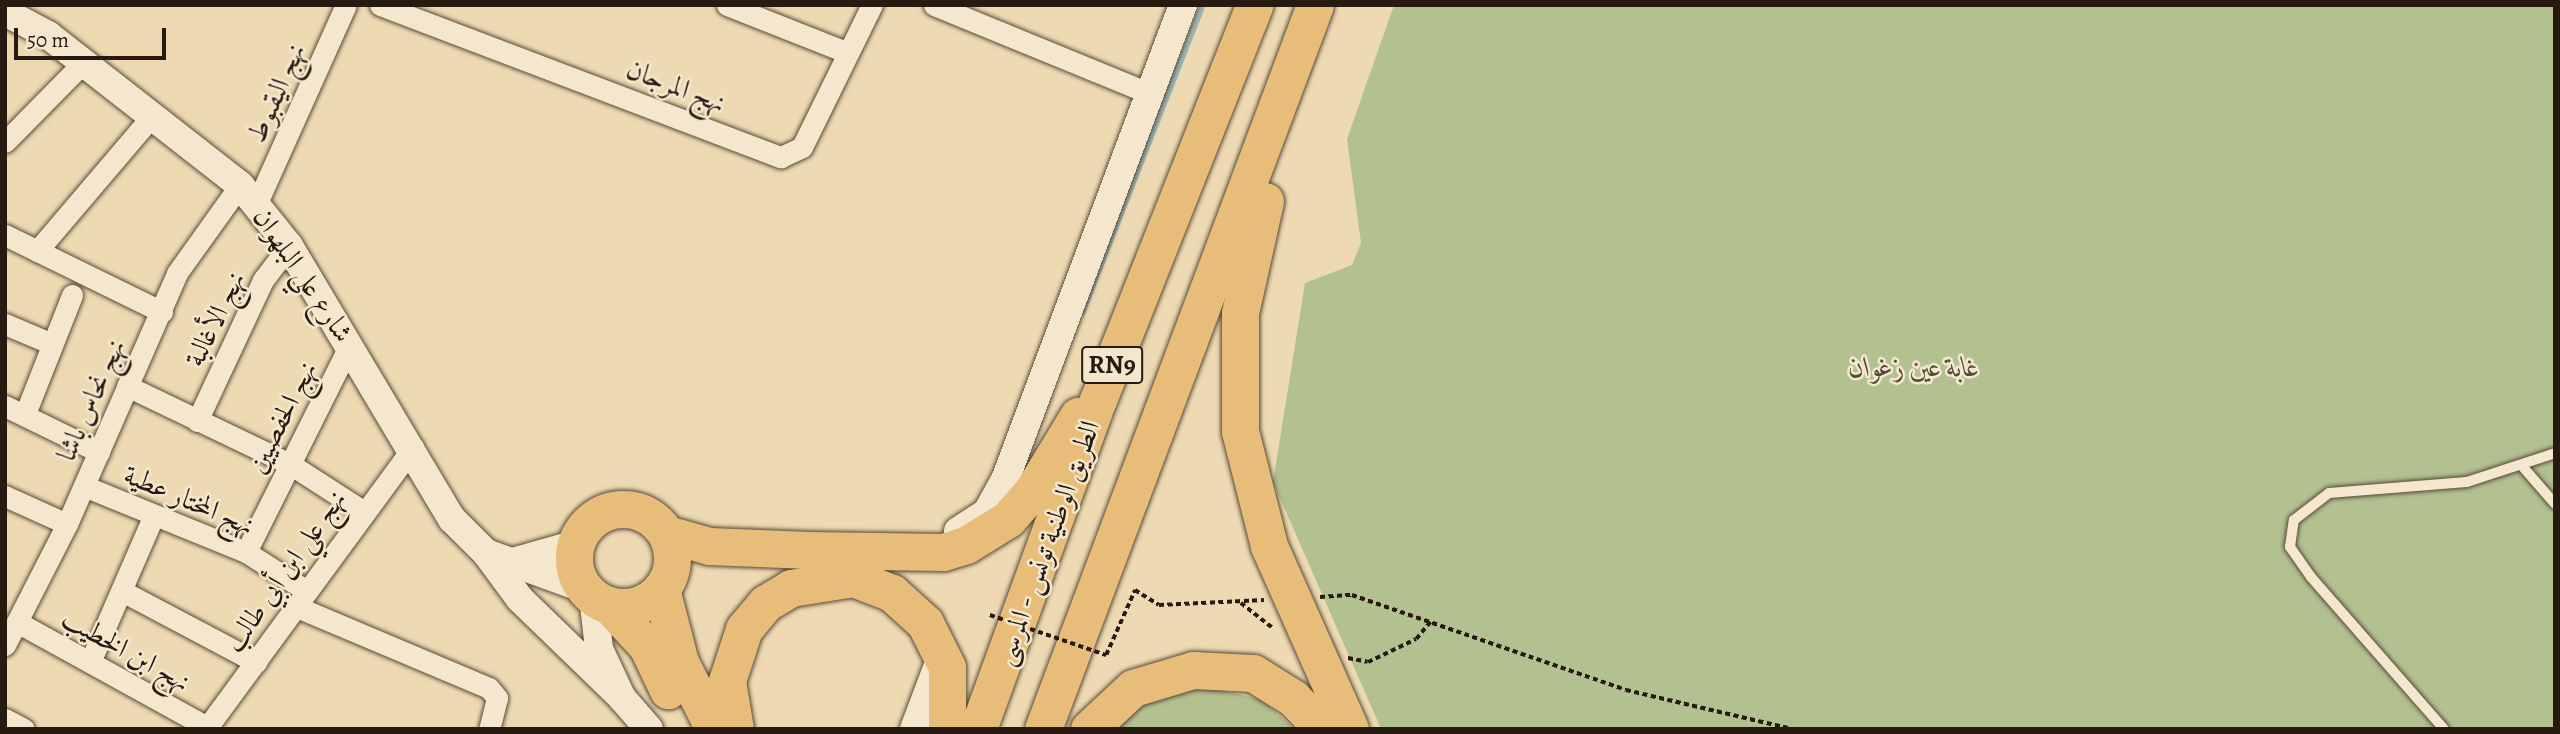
<!DOCTYPE html>
<html>
<head>
<meta charset="utf-8">
<style>
  body { margin:0 }
  #map { position:relative; width:2560px; height:734px; overflow:hidden; background:#eedab2; font-family:Alegreya,Amiri,serif }
  div>[style] { position:absolute }
  .green>* { inset:0; background:#b3c191 }
  .stream>* { height:6px; margin:-3px; padding:0 3px; transform-origin:3px; border-radius:3px; background:#9cb8b6 }
  .path>* { height:3.5px; margin-top:-1.75px; transform-origin:0; background:repeating-linear-gradient(90deg,#261a11 0 5px,transparent 0 8.5px) }
  .roads { filter:drop-shadow(0 0 2px #584a39) drop-shadow(0 0 2px #584a39) }
  .service>* { height:10px; margin:-5px; padding:0 5px; transform-origin:5px; border-radius:5px; background:#f4e7cd }
  .minor>* { height:21px; margin:-10.5px; padding:0 10.5px; transform-origin:10.5px; border-radius:10.5px; background:#f4e7cd }
  .tertiary>* { height:28px; margin:-14px; padding:0 14px; transform-origin:14px; border-radius:14px; background:#f4e7cd }
  .trunk>* { height:37px; margin:-18.5px; padding:0 18.5px; transform-origin:18.5px; border-radius:18.5px; background:#e7bd79 }
  .trunk>.ring { margin:-18.5px; padding:0; box-sizing:content-box; background:none; border:37px solid #e7bd79; border-radius:50% }
  .path-bridge>* { height:3.5px; margin-top:-1.75px; transform-origin:0; background:repeating-linear-gradient(90deg,#261a11 0 5px,transparent 0 8.5px) }
  span { translate:-50% -50%; white-space:nowrap; text-align:center; line-height:1.15; -webkit-text-stroke:5px #f4e7cd; paint-order:stroke }
  .shield-label span { padding:2px 5px; background:#f4e7cd; border:2px solid; border-radius:5px; -webkit-text-stroke-width:0 }
  .shield-label { font-size:26px; color:#261a11; font-weight:700 }
  .street-label { font-size:28px; color:#261a11 }
  .park-label { font-size:28px; color:#504c37; font-style:italic }
  .frame { position:absolute; inset:0; border:7px solid #261a11; pointer-events:none }
  .scale { position:absolute; left:14px; top:28px; width:152px; height:32px; box-sizing:border-box; border:4px solid #261a11; border-top:0; padding-left:9px; font-size:21px; line-height:24px; white-space:nowrap; color:#261a11; -webkit-text-stroke:5px #f4e7cd; paint-order:stroke }
</style>
</head>
<body>
<div id="map">
  <div class="green">
    <i style="clip-path:polygon(1394px 5px,2555px 5px,2555px 729px,1381px 729px,1273px 482px,1305px 283px,1352px 265px,1361px 243px,1347px 139px)"></i>
    <i style="clip-path:polygon(1199px 686px,1261px 699px,1294px 729px,1109px 729px,1167px 689px)"></i>
  </div>
  <div class="stream">
    <i style="left:1082px;top:313px;width:331px;rotate:-68.6deg"></i>
  </div>
  <div class="path">
    <i style="left:1320px;top:597px;width:32px;rotate:-4deg"></i>
    <i style="left:1352px;top:595px;width:290px;rotate:19.1deg"></i>
    <i style="left:1626px;top:690px;width:171px;rotate:13.2deg"></i>
    <i style="left:1241px;top:603px;width:42px;rotate:38.2deg"></i>
    <i style="left:1106px;top:655px;width:71px;rotate:-66deg"></i>
    <i style="left:1135px;top:590px;width:28px;rotate:32deg"></i>
    <i style="left:1159px;top:605px;width:105px;rotate:-2.7deg"></i>
    <i style="left:1348px;top:658px;width:20px;rotate:11deg"></i>
    <i style="left:1368px;top:662px;width:53px;rotate:-25.6deg"></i>
    <i style="left:1416px;top:639px;width:23px;rotate:-50deg"></i>
  </div>
  <div class="roads">
    <div class="service">
      <i style="left:2523px;top:467px;width:49px;rotate:49.1deg"></i>
      <i style="left:2444px;top:729px;width:202px;rotate:-131.2deg"></i>
      <i style="left:2311px;top:577px;width:37px;rotate:-125deg"></i>
      <i style="left:2290px;top:547px;width:27px;rotate:-82deg"></i>
      <i style="left:2294px;top:520px;width:44px;rotate:-37.6deg"></i>
      <i style="left:2329px;top:493px;width:138px;rotate:-4.6deg"></i>
      <i style="left:2467px;top:482px;width:93px;rotate:-18.2deg"></i>
    </div>
    <div class="minor">
      <i style="left:380px;top:5px;width:429px;rotate:20.8deg"></i>
      <i style="left:781px;top:157px;width:23px;rotate:-25deg"></i>
      <i style="left:802px;top:147px;width:158px;rotate:-63.8deg"></i>
      <i style="left:727px;top:5px;width:130px;rotate:21.6deg"></i>
      <i style="left:934px;top:5px;width:235px;rotate:22.3deg"></i>
      <i style="left:5px;top:142px;width:111px;rotate:-45.4deg"></i>
      <i style="left:256px;top:205px;width:219px;rotate:-65.8deg"></i>
      <i style="left:5px;top:235px;width:175px;rotate:26.1deg"></i>
      <i style="left:37px;top:251px;width:176px;rotate:-49.6deg"></i>
      <i style="left:5px;top:324px;width:49px;rotate:22.9deg"></i>
      <i style="left:127px;top:386px;width:181px;rotate:25.6deg"></i>
      <i style="left:290px;top:464px;width:85px;rotate:32.9deg"></i>
      <i style="left:5px;top:406px;width:105px;rotate:26.1deg"></i>
      <i style="left:25px;top:414px;width:128px;rotate:-68.4deg"></i>
      <i style="left:197px;top:421px;width:156px;rotate:-64.9deg"></i>
      <i style="left:263px;top:280px;width:43px;rotate:-52.6deg"></i>
      <i style="left:84px;top:486px;width:175px;rotate:22.2deg"></i>
      <i style="left:246px;top:552px;width:72px;rotate:32.6deg"></i>
      <i style="left:5px;top:496px;width:68px;rotate:24.3deg"></i>
      <i style="left:246px;top:552px;width:233px;rotate:-63.4deg"></i>
      <i style="left:122px;top:591px;width:152px;rotate:27.9deg"></i>
      <i style="left:297px;top:607px;width:208px;rotate:22.9deg"></i>
      <i style="left:489px;top:688px;width:13px;rotate:51deg"></i>
      <i style="left:497px;top:698px;width:32px;rotate:104deg"></i>
      <i style="left:17px;top:622px;width:217px;rotate:28.9deg"></i>
      <i style="left:5px;top:645px;width:136px;rotate:-62.9deg"></i>
      <i style="left:67px;top:524px;width:274px;rotate:-66.3deg"></i>
      <i style="left:177px;top:273px;width:108px;rotate:-54.4deg"></i>
      <i style="left:90px;top:662px;width:158px;rotate:-66.5deg"></i>
      <i style="left:5px;top:719px;width:21px;rotate:28deg"></i>
      <i style="left:206px;top:729px;width:350px;rotate:-53.7deg"></i>
    </div>
    <div class="tertiary">
      <i style="left:5px;top:12px;width:49px;rotate:28.1deg"></i>
      <i style="left:48px;top:35px;width:244px;rotate:38deg"></i>
      <i style="left:240px;top:185px;width:78px;rotate:51.2deg"></i>
      <i style="left:289px;top:246px;width:318px;rotate:59.2deg"></i>
      <i style="left:452px;top:519px;width:48px;rotate:45deg"></i>
      <i style="left:486px;top:553px;width:105px;rotate:20deg"></i>
      <i style="left:958px;top:531px;width:35px;rotate:-33deg"></i>
      <i style="left:987px;top:512px;width:37px;rotate:-61deg"></i>
      <i style="left:1005px;top:480px;width:507px;rotate:-69.46deg"></i>
      <i style="left:486px;top:553px;width:57px;rotate:53.5deg"></i>
      <i style="left:520px;top:599px;width:142px;rotate:44.1deg"></i>
      <i style="left:509px;top:563px;width:70px;rotate:-15.8deg"></i>
      <i style="left:593px;top:596px;width:53px;rotate:83.5deg"></i>
      <i style="left:599px;top:649px;width:54px;rotate:64.9deg"></i>
      <i style="left:622px;top:698px;width:41px;rotate:48.9deg"></i>
      <i style="left:914px;top:729px;width:79px;rotate:-69.3deg"></i>
    </div>
    <div class="trunk">
      <i style="left:1265px;top:201px;width:115px;rotate:102.6deg"></i>
      <i style="left:1240px;top:313px;width:118px;rotate:90deg"></i>
      <i style="left:1240px;top:431px;width:119px;rotate:75.8deg"></i>
      <i style="left:1269px;top:546px;width:200px;rotate:66.1deg"></i>
      <i class="ring" style="left:574px;top:509px;width:61px;height:61px"></i>
      <i style="left:667px;top:534px;width:44px;rotate:15.9deg"></i>
      <i style="left:709px;top:546px;width:100px;rotate:2.3deg"></i>
      <i style="left:809px;top:550px;width:134px;rotate:0.9deg"></i>
      <i style="left:943px;top:552px;width:24px;rotate:-17deg"></i>
      <i style="left:966px;top:545px;width:49px;rotate:-31.8deg"></i>
      <i style="left:1008px;top:519px;width:38px;rotate:-49deg"></i>
      <i style="left:1033px;top:490px;width:87px;rotate:-58.7deg"></i>
      <i style="left:661px;top:589px;width:75px;rotate:75.4deg"></i>
      <i style="left:680px;top:662px;width:75px;rotate:63.1deg"></i>
      <i style="left:609px;top:605px;width:56px;rotate:47.2deg"></i>
      <i style="left:647px;top:646px;width:49px;rotate:64.5deg"></i>
      <i style="left:735px;top:729px;width:49px;rotate:-99.5deg"></i>
      <i style="left:727px;top:681px;width:55px;rotate:-71.9deg"></i>
      <i style="left:744px;top:629px;width:34px;rotate:-50deg"></i>
      <i style="left:766px;top:603px;width:29px;rotate:-31deg"></i>
      <i style="left:791px;top:588px;width:63px;rotate:-9.2deg"></i>
      <i style="left:853px;top:578px;width:42px;rotate:21deg"></i>
      <i style="left:892px;top:593px;width:45px;rotate:42.3deg"></i>
      <i style="left:925px;top:623px;width:49px;rotate:63.4deg"></i>
      <i style="left:947px;top:667px;width:62px;rotate:90deg"></i>
      <i style="left:978px;top:729px;width:350px;rotate:-70deg"></i>
      <i style="left:1098px;top:400px;width:425px;rotate:-68.4deg"></i>
      <i style="left:1043px;top:729px;width:773px;rotate:-69.41deg"></i>
      <i style="left:1089px;top:729px;width:60px;rotate:-43deg"></i>
      <i style="left:1133px;top:688px;width:63px;rotate:-16.7deg"></i>
      <i style="left:1193px;top:670px;width:60px;rotate:2.9deg"></i>
      <i style="left:1253px;top:673px;width:47px;rotate:32deg"></i>
      <i style="left:1293px;top:698px;width:43px;rotate:45.9deg"></i>
    </div>
  </div>
  <div class="path-bridge">
    <i style="left:990px;top:615px;width:123px;rotate:19deg"></i>
  </div>
  <div class="shield-label">
    <span style="left:1112px;top:365px">RN9</span>
  </div>
  <div class="street-label">
    <span style="left:676px;top:86px;rotate:21deg">نهج المرجان</span>
    <span style="left:276px;top:93px;rotate:-66deg">نهج اليقبوط</span>
    <span style="left:303px;top:275px;rotate:56deg">شارع علي البلهوان</span>
    <span style="left:215px;top:319px;rotate:-64deg">نهج الأغالبة</span>
    <span style="left:91px;top:400px;rotate:-66deg">نهج نحاس باشا</span>
    <span style="left:282px;top:417px;rotate:-63deg">نهج الحفصيين</span>
    <span style="left:189px;top:500px;rotate:23deg">نهج المختار عطية</span>
    <span style="left:1047px;top:543px;rotate:-70deg">الطريق الوطنية تونس - المرسى</span>
    <span style="left:285px;top:571px;rotate:-55deg">نهج علي ابن أبي طالب</span>
    <span style="left:126px;top:650px;rotate:29deg">نهج ابن الخطيب</span>
  </div>
  <div class="park-label">
    <span style="left:1914px;top:367px">غابة عين زغوان</span>
  </div>
  <div class="frame"></div>
  <div class="scale">50 m</div>
</div>
</body>
</html>
